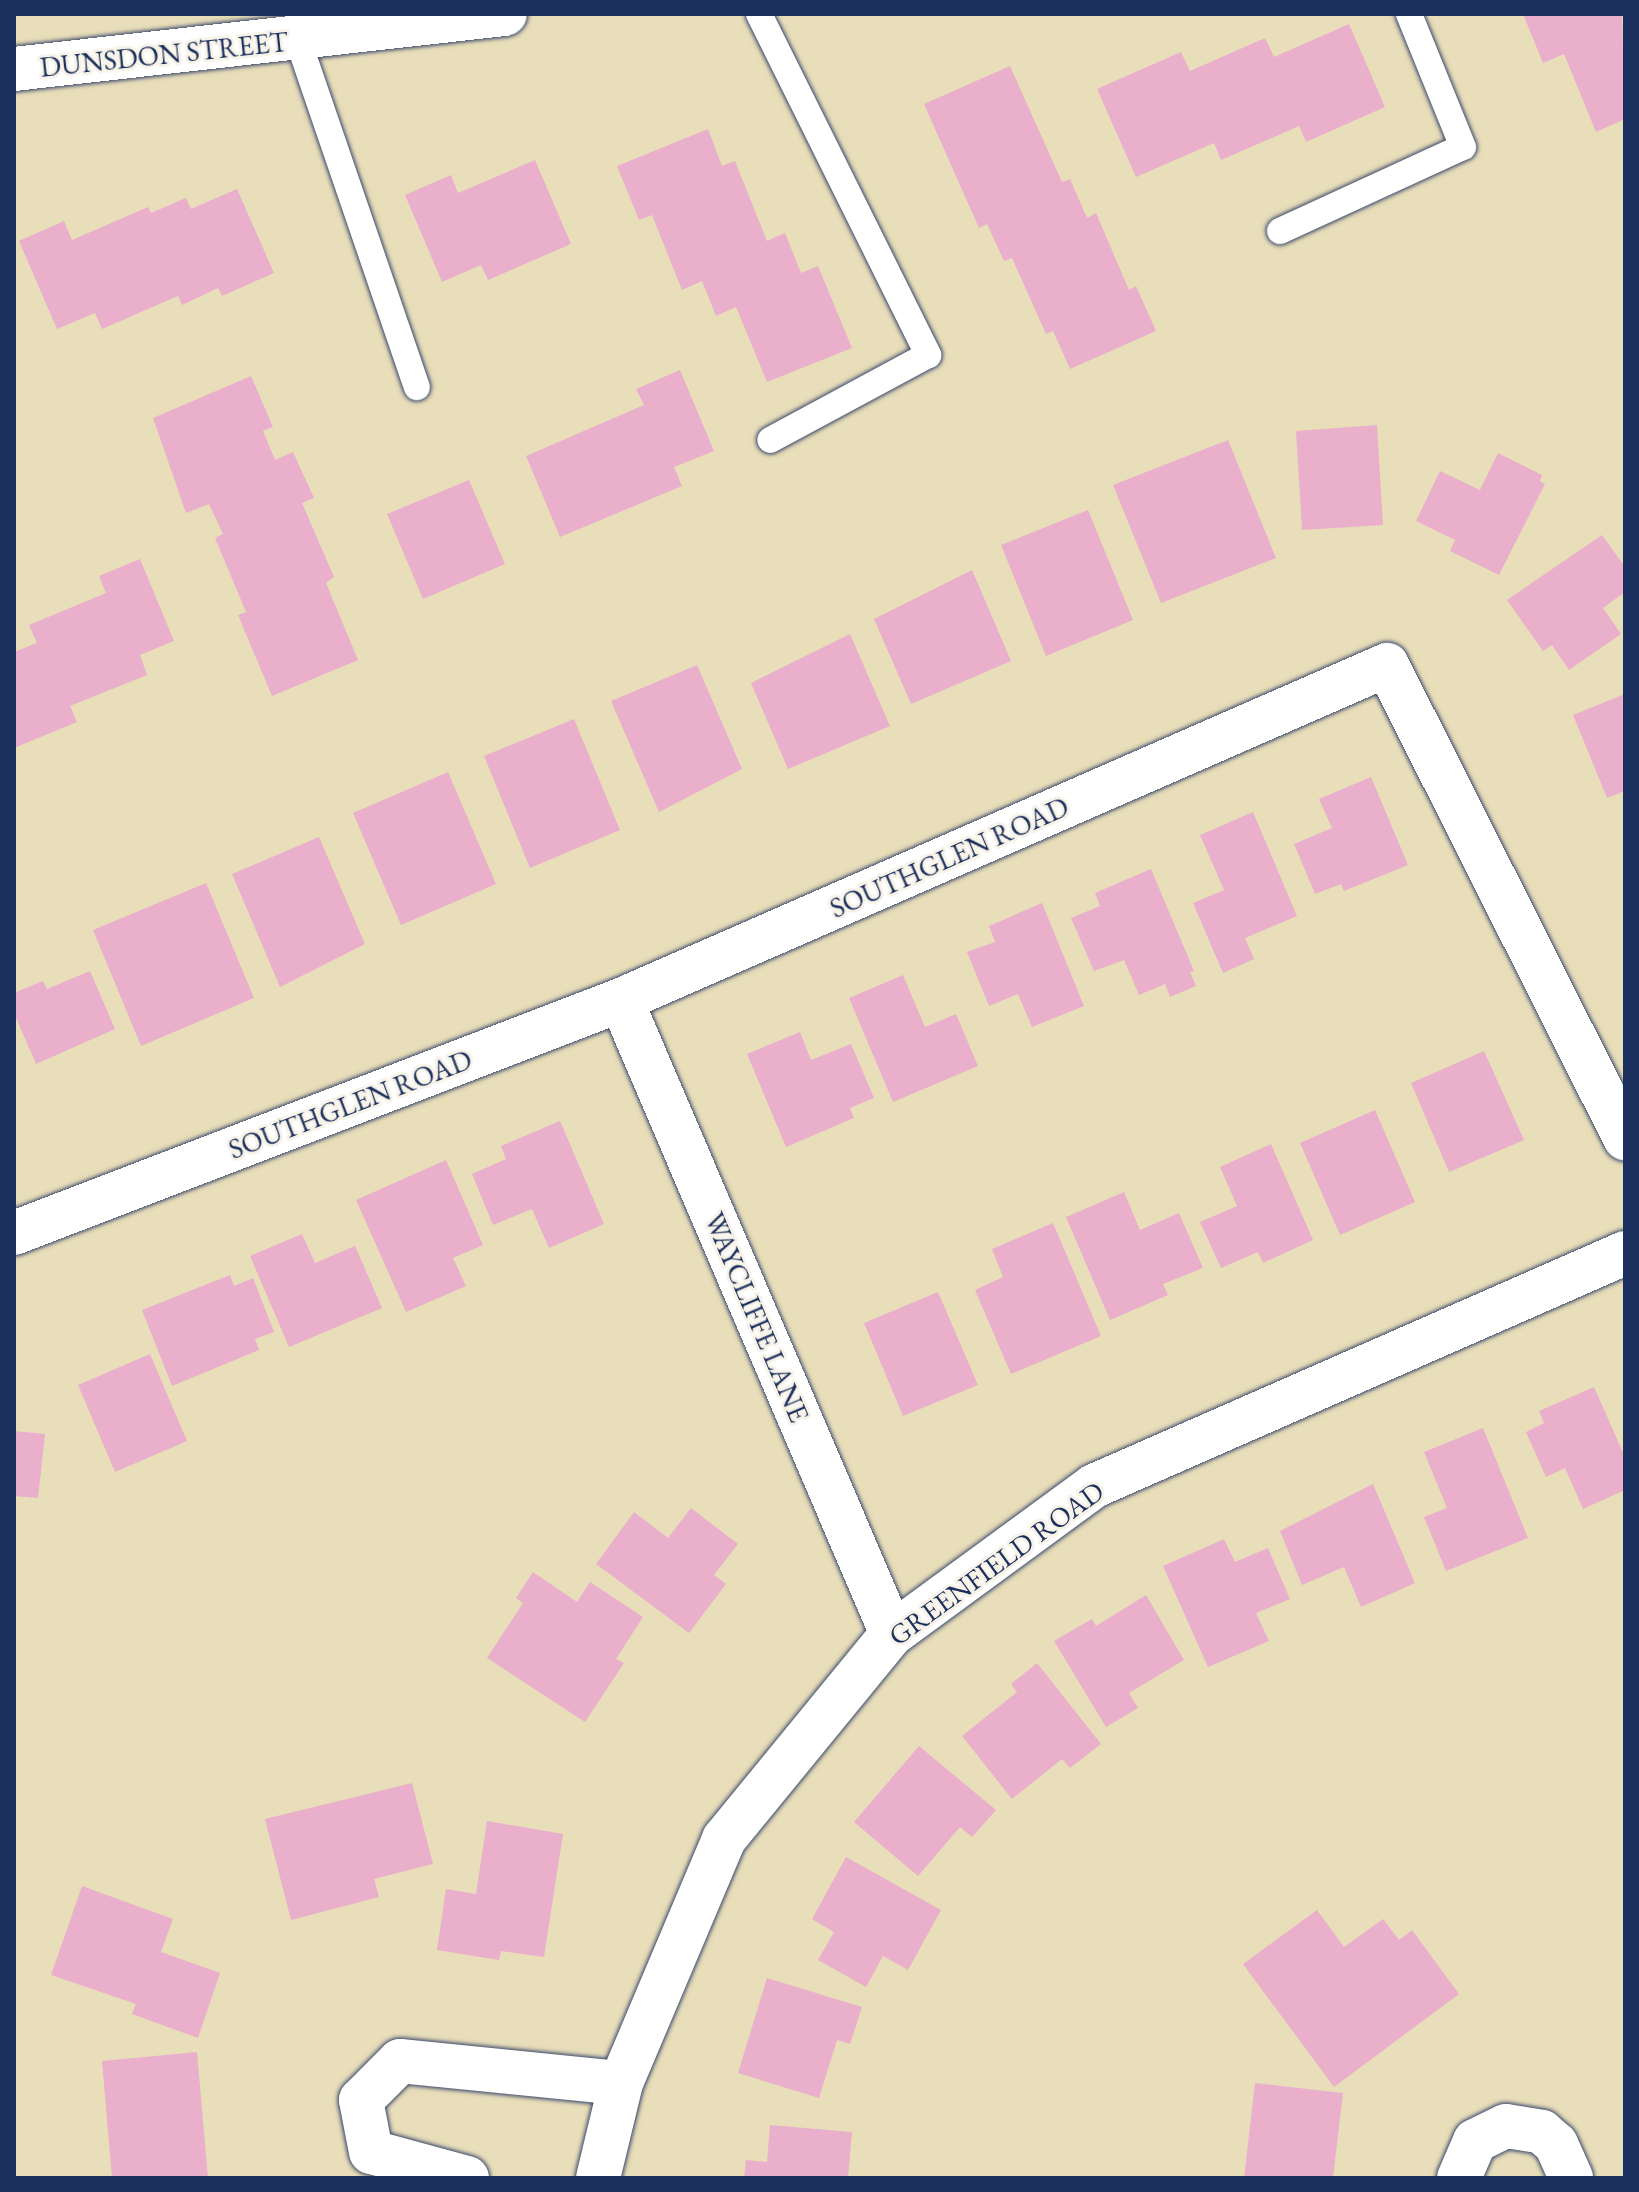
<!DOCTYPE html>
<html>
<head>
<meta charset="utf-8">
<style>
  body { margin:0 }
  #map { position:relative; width:1639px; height:2192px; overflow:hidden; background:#e9deba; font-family:"EB Garamond",serif }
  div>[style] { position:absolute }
  .building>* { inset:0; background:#e9afcb }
  .roads { filter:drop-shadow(0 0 2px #3a496c) drop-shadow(0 0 2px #3a496c) }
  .service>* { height:26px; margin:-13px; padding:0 13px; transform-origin:13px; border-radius:13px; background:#fff }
  .minor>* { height:44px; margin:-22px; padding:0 22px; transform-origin:22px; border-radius:22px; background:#fff }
  .secondary>* { height:44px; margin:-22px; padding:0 22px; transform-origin:22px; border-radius:22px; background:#fff }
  span { translate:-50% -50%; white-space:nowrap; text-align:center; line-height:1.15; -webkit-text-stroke:6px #f7f3e8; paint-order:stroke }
  .street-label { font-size:28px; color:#1b2f5e }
  .frame { position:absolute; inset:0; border:16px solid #1b2f5e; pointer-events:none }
</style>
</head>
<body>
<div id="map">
  <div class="building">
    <i style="clip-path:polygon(1523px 14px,1622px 14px,1625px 119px,1596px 132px,1564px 54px,1543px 63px)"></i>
    <i style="clip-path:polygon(1349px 24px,1385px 107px,1306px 142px,1299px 126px,1221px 160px,1214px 143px,1136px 177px,1097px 89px,1181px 52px,1190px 71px,1265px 38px,1274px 57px)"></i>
    <i style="clip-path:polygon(1010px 66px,1062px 182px,1070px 179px,1087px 218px,1096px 213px,1129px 290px,1136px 286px,1156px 331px,1070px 369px,1053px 331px,1046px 334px,1012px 258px,1004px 261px,987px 224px,979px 228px,924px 104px)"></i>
    <i style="clip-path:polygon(708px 129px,722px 166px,735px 161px,767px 241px,785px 233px,801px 273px,818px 266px,852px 348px,767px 382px,736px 307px,716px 316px,702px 281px,682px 290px,652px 215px,639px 220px,617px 166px)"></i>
    <i style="clip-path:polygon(535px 160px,571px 244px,488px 280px,481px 265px,442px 282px,405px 195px,451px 175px,458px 193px)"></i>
    <i style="clip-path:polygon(237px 189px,274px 273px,222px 296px,218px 288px,182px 305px,178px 296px,102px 329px,95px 313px,57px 329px,19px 241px,64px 221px,72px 240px,148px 207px,151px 213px,186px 198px,191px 209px)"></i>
    <i style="clip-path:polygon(680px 370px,714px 451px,674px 467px,682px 486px,560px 537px,526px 456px,644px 405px,636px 389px)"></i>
    <i style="clip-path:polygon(251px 376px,273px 427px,263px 431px,275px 460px,293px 452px,314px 498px,302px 503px,334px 577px,326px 583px,358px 660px,272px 696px,238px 615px,246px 612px,215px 538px,223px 534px,209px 504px,186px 513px,153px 418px)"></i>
    <i style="clip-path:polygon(1377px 425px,1383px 525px,1302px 530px,1296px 431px)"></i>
    <i style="clip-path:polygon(1228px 440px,1276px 558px,1161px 603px,1113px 485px)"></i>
    <i style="clip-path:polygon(1498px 453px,1542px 475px,1540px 481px,1545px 484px,1499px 575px,1450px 551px,1455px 540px,1416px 521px,1440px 471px,1480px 490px)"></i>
    <i style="clip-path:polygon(469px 480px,505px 564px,423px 599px,387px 514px)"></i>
    <i style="clip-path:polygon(1088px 510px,1133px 620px,1046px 656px,1001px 545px)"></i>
    <i style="clip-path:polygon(1602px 535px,1625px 567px,1625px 592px,1603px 608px,1621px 634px,1569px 670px,1552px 645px,1543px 651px,1507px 600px)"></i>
    <i style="clip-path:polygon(140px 559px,174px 641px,140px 655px,147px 675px,70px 706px,77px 722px,14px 748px,14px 652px,37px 643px,29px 625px,106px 593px,99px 576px)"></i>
    <i style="clip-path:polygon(972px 570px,1011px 661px,911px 704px,874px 619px)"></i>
    <i style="clip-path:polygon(850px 634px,890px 726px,788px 769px,751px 683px)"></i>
    <i style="clip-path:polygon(697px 665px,742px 769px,659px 812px,611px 701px)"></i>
    <i style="clip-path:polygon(1625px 694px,1625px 791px,1607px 798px,1573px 715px)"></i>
    <i style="clip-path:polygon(574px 719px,620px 830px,530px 868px,484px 756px)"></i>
    <i style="clip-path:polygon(448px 772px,496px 884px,401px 925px,353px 813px)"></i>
    <i style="clip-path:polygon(1371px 777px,1408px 865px,1344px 891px,1341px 884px,1315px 894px,1294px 844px,1332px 828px,1319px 799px)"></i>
    <i style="clip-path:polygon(1253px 812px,1297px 916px,1245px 938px,1254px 959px,1223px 973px,1193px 903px,1224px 890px,1200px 835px)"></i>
    <i style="clip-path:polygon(319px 837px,365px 944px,280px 987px,232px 874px)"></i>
    <i style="clip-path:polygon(1151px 869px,1194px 971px,1190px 972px,1196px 986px,1170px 997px,1165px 984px,1139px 995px,1124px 960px,1094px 971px,1071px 918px,1100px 906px,1095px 893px)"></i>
    <i style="clip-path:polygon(206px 883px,254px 998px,141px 1046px,93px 930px)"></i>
    <i style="clip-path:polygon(1042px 903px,1084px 1006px,1032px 1027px,1018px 994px,989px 1006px,967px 952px,995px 942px,989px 926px)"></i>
    <i style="clip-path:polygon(90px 971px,115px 1029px,36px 1064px,14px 1013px,14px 993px,43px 981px,47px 989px)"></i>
    <i style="clip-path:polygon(903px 975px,925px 1027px,956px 1014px,978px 1066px,893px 1102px,849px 998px)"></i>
    <i style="clip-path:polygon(800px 1032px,811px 1060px,851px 1044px,874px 1098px,850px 1108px,854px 1118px,786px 1147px,747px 1054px)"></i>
    <i style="clip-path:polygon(1484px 1051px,1524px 1140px,1449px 1172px,1411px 1083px)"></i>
    <i style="clip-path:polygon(1375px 1110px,1415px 1202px,1340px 1235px,1300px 1143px)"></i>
    <i style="clip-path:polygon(560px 1121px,604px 1224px,549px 1248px,532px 1209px,493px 1225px,472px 1174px,506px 1159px,501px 1146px)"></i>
    <i style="clip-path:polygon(1271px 1144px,1313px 1240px,1263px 1263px,1258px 1252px,1221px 1268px,1200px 1222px,1237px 1206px,1220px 1167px)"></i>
    <i style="clip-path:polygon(446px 1160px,483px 1245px,453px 1258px,466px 1286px,406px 1312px,356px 1200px)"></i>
    <i style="clip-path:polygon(1124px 1192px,1140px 1230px,1179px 1213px,1203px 1268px,1163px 1284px,1168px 1295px,1110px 1320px,1066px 1217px)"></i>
    <i style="clip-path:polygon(1053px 1223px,1101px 1336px,1011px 1374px,975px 1290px,1003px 1277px,992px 1249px)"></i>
    <i style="clip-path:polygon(302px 1234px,315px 1263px,355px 1246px,382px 1308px,289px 1347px,250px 1256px)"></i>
    <i style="clip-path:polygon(230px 1275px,234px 1286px,253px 1278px,274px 1332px,255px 1339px,259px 1350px,172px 1386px,142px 1310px)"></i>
    <i style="clip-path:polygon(938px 1292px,978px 1385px,903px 1416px,864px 1323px)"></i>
    <i style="clip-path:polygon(150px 1354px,187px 1441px,115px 1472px,78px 1385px)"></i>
    <i style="clip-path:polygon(1594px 1387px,1625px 1457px,1625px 1490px,1583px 1509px,1565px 1468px,1546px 1477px,1526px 1432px,1544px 1423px,1539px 1411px)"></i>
    <i style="clip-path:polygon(1483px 1428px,1528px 1538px,1446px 1571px,1424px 1517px,1447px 1508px,1424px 1452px)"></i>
    <i style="clip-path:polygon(14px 1431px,45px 1434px,38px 1498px,14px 1496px)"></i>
    <i style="clip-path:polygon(1373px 1484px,1415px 1583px,1361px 1607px,1344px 1567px,1302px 1585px,1280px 1531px)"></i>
    <i style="clip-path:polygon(691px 1508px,738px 1544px,714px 1575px,726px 1584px,689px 1633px,596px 1564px,634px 1512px,668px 1538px)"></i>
    <i style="clip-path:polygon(1224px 1539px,1235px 1562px,1268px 1548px,1290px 1599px,1256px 1613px,1269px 1641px,1208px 1667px,1163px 1566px)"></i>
    <i style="clip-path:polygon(533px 1572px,577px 1602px,590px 1582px,643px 1617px,616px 1659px,624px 1663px,585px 1722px,487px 1658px,523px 1603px,516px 1598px)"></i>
    <i style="clip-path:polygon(1146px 1595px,1184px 1660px,1129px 1693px,1138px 1708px,1106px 1727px,1054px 1641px,1092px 1619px,1096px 1626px)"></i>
    <i style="clip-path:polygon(1037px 1663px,1101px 1744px,1070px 1768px,1062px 1759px,1012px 1799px,962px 1736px,1017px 1692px,1011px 1684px)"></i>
    <i style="clip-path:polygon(919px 1746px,996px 1810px,972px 1837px,960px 1827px,918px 1876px,854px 1822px)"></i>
    <i style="clip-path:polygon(412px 1783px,433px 1864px,374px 1879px,379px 1897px,291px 1920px,265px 1819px)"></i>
    <i style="clip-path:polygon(487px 1821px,563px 1834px,544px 1957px,501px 1951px,499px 1960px,437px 1950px,446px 1889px,476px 1894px)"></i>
    <i style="clip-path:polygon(846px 1857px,941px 1910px,908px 1970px,883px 1956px,866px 1987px,818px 1960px,834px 1932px,812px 1919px)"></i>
    <i style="clip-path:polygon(82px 1886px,173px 1919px,161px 1952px,220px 1973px,198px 2038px,132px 2014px,136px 2004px,51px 1975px)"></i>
    <i style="clip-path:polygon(1317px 1910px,1344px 1947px,1383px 1919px,1399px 1940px,1412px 1930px,1459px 1994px,1334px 2087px,1243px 1964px)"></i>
    <i style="clip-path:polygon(767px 1978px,862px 2007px,850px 2044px,837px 2040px,819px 2098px,738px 2073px)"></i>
    <i style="clip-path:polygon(197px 2052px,208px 2178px,112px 2178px,102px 2061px)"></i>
    <i style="clip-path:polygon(1255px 2083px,1343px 2093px,1333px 2178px,1244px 2178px)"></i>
    <i style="clip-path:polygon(770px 2125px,852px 2132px,848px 2178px,744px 2178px,746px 2160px,767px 2162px)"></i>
  </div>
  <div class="roads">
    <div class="service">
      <i style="left:759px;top:14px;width:381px;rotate:63.6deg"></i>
      <i style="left:928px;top:355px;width:179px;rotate:151.7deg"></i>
      <i style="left:298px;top:40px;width:367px;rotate:71.1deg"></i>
      <i style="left:1280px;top:231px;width:201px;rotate:-24.7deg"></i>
      <i style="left:1463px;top:147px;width:144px;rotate:-112.1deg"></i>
    </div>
    <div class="minor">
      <i style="left:621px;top:1000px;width:689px;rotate:66.86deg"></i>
      <i style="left:14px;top:1233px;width:650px;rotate:-21deg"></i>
      <i style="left:621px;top:1000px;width:836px;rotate:-23.62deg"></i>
      <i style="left:1387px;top:665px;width:530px;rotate:63.29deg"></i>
      <i style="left:467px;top:2178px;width:99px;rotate:-164.8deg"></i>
      <i style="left:371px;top:2152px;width:53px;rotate:-100.9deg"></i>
      <i style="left:361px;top:2100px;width:55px;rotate:-45deg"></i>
      <i style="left:400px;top:2061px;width:222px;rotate:5.7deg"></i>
      <i style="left:598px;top:2178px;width:98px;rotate:-76.4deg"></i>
      <i style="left:621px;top:2083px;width:265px;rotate:-67.1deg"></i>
      <i style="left:724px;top:1839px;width:265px;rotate:-50.7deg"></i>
      <i style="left:892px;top:1634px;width:250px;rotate:-36.2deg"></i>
      <i style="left:1094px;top:1486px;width:580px;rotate:-23.69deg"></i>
      <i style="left:1459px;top:2178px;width:40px;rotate:-66.6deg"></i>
      <i style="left:1475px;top:2141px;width:34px;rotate:-26deg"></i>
      <i style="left:1506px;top:2126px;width:36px;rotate:9deg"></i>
      <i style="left:1542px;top:2132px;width:18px;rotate:41deg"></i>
      <i style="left:1556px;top:2144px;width:37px;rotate:66deg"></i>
    </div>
    <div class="secondary">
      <i style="left:14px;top:69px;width:494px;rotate:-6.4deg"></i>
    </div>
  </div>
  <div class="street-label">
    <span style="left:164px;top:54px;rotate:-6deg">DUNSDON STREET</span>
    <span style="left:949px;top:857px;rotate:-24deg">SOUTHGLEN ROAD</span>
    <span style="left:350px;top:1104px;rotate:-21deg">SOUTHGLEN ROAD</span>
    <span style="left:757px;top:1317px;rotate:67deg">WAYCLIFFE LANE</span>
    <span style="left:996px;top:1563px;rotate:-36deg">GREENFIELD ROAD</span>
  </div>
  <div class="frame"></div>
</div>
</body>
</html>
